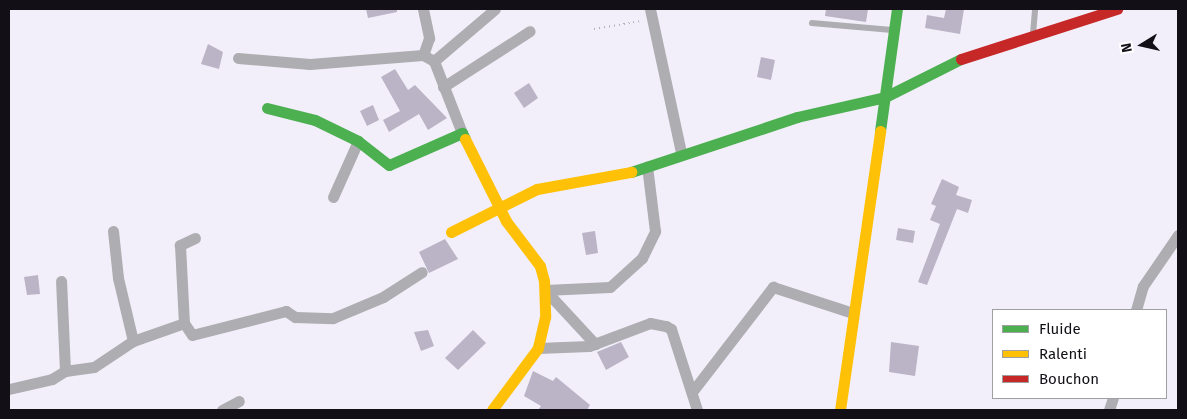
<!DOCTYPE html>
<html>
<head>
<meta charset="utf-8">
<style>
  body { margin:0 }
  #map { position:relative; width:1187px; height:419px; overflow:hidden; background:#f2effa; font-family:"Fira Sans",sans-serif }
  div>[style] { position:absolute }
  .building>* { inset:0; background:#bab4c6 }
  .path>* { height:2px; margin-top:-1px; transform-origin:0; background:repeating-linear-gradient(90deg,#b1b0b5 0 1px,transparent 0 5px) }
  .lane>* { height:5.5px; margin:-2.75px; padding:0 2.75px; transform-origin:2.75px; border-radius:2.75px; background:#aeadb1 }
  .street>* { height:11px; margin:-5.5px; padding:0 5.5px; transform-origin:5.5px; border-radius:5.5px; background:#aeadb1 }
  .fast>* { height:11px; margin:-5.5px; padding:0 5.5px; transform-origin:5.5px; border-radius:5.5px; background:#4caf50 }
  .slow>* { height:11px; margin:-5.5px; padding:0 5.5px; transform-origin:5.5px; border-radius:5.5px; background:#ffc107 }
  .jam>* { height:11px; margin:-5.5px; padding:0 5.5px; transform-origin:5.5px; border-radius:5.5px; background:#c62828 }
  span { translate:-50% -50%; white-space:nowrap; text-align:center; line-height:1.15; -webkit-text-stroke:4px #fff; paint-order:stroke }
  .frame { position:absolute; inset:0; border:10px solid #120f16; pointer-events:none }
  .legend { position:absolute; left:992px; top:309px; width:175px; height:90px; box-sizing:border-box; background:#fff; border:1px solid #a09fa2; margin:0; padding:6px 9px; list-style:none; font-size:15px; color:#120f16 }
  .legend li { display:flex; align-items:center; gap:10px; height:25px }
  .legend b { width:25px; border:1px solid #a09fa2 }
  .north { position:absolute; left:1117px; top:20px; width:50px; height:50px; -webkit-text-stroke:4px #fff; paint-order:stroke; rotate:260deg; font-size:14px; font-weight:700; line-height:20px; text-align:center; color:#120f16 }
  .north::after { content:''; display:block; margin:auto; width:18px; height:22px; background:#120f16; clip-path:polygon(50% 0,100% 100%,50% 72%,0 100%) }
</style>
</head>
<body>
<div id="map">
  <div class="building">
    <i style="clip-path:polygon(366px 9px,397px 9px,397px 12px,368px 18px)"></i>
    <i style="clip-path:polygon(826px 9px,868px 9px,866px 22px,825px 16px)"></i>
    <i style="clip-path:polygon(946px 9px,964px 9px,960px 34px,925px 28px,927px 15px,944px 18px)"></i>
    <i style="clip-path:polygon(208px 44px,223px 52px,219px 69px,201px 64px)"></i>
    <i style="clip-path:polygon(761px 57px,775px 60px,771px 80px,757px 77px)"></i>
    <i style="clip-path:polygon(395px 69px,408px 90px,415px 85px,447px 118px,428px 130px,419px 114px,389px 132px,383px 120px,400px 111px,381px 77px)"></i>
    <i style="clip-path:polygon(529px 83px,538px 98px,524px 108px,514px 93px)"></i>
    <i style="clip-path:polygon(373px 105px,379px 120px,367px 126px,360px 111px)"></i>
    <i style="clip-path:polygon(942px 179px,959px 187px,956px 195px,972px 200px,968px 213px,957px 209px,927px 285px,918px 282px,940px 224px,930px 220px,936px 206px,931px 204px)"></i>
    <i style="clip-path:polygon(898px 228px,915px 231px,913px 243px,896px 240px)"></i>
    <i style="clip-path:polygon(595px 231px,598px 253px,586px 255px,582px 233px)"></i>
    <i style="clip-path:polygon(445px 239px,458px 259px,429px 273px,419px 252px)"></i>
    <i style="clip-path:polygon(38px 275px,40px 294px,27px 295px,24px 277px)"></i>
    <i style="clip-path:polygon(428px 330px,434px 346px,421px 351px,414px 332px)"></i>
    <i style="clip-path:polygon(473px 330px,486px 343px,458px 370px,445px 358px)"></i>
    <i style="clip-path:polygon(621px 342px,629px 357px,606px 370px,597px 352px)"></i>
    <i style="clip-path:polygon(891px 342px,919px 346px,915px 376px,889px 372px)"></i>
    <i style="clip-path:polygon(533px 371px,553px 381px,556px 377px,590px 405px,587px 410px,538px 410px,541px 406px,524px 396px)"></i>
  </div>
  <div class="path">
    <i style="left:594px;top:29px;width:48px;rotate:-9.7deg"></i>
  </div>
  <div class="lane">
    <i style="left:812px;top:23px;width:80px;rotate:5deg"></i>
    <i style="left:1033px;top:34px;width:25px;rotate:-85deg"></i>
  </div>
  <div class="street">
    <i style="left:423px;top:9px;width:30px;rotate:78deg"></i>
    <i style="left:429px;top:38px;width:18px;rotate:109deg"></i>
    <i style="left:650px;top:9px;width:146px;rotate:77.8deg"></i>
    <i style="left:238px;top:58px;width:72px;rotate:4.8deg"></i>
    <i style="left:310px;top:64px;width:113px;rotate:-4.6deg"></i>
    <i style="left:423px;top:55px;width:13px;rotate:29deg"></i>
    <i style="left:443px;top:87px;width:103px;rotate:-32.8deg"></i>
    <i style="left:462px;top:133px;width:77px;rotate:-111.3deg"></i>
    <i style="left:434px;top:61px;width:80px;rotate:-40.4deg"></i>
    <i style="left:333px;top:197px;width:61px;rotate:-65.9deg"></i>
    <i style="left:113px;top:231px;width:47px;rotate:83.9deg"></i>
    <i style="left:118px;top:278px;width:65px;rotate:76.6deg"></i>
    <i style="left:195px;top:238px;width:17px;rotate:155deg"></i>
    <i style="left:180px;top:245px;width:78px;rotate:87.1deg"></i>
    <i style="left:184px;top:323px;width:14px;rotate:56deg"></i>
    <i style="left:192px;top:335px;width:97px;rotate:-14.3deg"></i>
    <i style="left:286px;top:311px;width:11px;rotate:34deg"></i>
    <i style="left:295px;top:317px;width:38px;rotate:2deg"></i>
    <i style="left:333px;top:318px;width:54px;rotate:-22.8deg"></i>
    <i style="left:383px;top:297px;width:46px;rotate:-32.7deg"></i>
    <i style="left:545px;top:290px;width:65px;rotate:-2.6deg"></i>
    <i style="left:610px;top:287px;width:43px;rotate:-42.2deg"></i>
    <i style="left:642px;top:258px;width:30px;rotate:-64deg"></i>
    <i style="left:655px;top:231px;width:65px;rotate:-97deg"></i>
    <i style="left:545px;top:290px;width:74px;rotate:47.2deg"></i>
    <i style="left:1136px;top:310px;width:25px;rotate:-74deg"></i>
    <i style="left:1143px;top:286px;width:62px;rotate:-55.5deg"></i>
    <i style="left:538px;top:348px;width:51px;rotate:-2.2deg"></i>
    <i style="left:589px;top:346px;width:65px;rotate:-20.7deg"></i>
    <i style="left:650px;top:323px;width:16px;rotate:11deg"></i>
    <i style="left:666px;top:326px;width:6px;rotate:31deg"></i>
    <i style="left:671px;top:329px;width:85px;rotate:72.2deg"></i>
    <i style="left:65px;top:371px;width:29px;rotate:-8deg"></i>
    <i style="left:94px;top:367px;width:47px;rotate:-33.7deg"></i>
    <i style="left:133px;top:341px;width:54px;rotate:-19.4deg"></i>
    <i style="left:9px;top:389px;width:44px;rotate:-13.1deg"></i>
    <i style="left:52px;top:379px;width:15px;rotate:-32deg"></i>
    <i style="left:65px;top:371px;width:90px;rotate:-92.5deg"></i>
    <i style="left:692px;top:392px;width:133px;rotate:-52.4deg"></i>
    <i style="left:773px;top:287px;width:84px;rotate:18deg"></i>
    <i style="left:222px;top:410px;width:19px;rotate:-28deg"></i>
    <i style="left:1109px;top:410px;width:13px;rotate:-72deg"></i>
  </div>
  <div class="fast">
    <i style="left:267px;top:108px;width:49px;rotate:14deg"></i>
    <i style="left:315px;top:120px;width:48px;rotate:26deg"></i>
    <i style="left:358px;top:141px;width:39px;rotate:38deg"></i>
    <i style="left:389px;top:165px;width:80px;rotate:-23.7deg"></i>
    <i style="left:462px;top:133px;width:7px;rotate:63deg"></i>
    <i style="left:880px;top:131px;width:123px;rotate:-82.1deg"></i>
    <i style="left:631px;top:172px;width:175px;rotate:-18.3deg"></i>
    <i style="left:797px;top:117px;width:90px;rotate:-12.8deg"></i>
    <i style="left:885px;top:97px;width:85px;rotate:-26.6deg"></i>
  </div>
  <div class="slow">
    <i style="left:465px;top:139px;width:92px;rotate:63.4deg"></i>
    <i style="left:506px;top:221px;width:56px;rotate:52.9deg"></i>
    <i style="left:540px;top:266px;width:16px;rotate:75deg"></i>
    <i style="left:544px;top:281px;width:36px;rotate:88deg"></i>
    <i style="left:545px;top:317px;width:32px;rotate:103deg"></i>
    <i style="left:538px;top:348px;width:77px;rotate:126.6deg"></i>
    <i style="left:451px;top:232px;width:96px;rotate:-26.6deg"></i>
    <i style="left:537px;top:189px;width:96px;rotate:-10.3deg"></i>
    <i style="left:840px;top:410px;width:282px;rotate:-81.8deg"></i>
  </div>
  <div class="jam">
    <i style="left:961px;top:59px;width:164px;rotate:-17.8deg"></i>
  </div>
  <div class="frame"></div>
  <ul class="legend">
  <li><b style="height:6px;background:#4caf50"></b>Fluide</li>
  <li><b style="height:6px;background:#ffc107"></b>Ralenti</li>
  <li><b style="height:6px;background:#c62828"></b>Bouchon</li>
  </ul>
  <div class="north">N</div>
</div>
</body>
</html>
